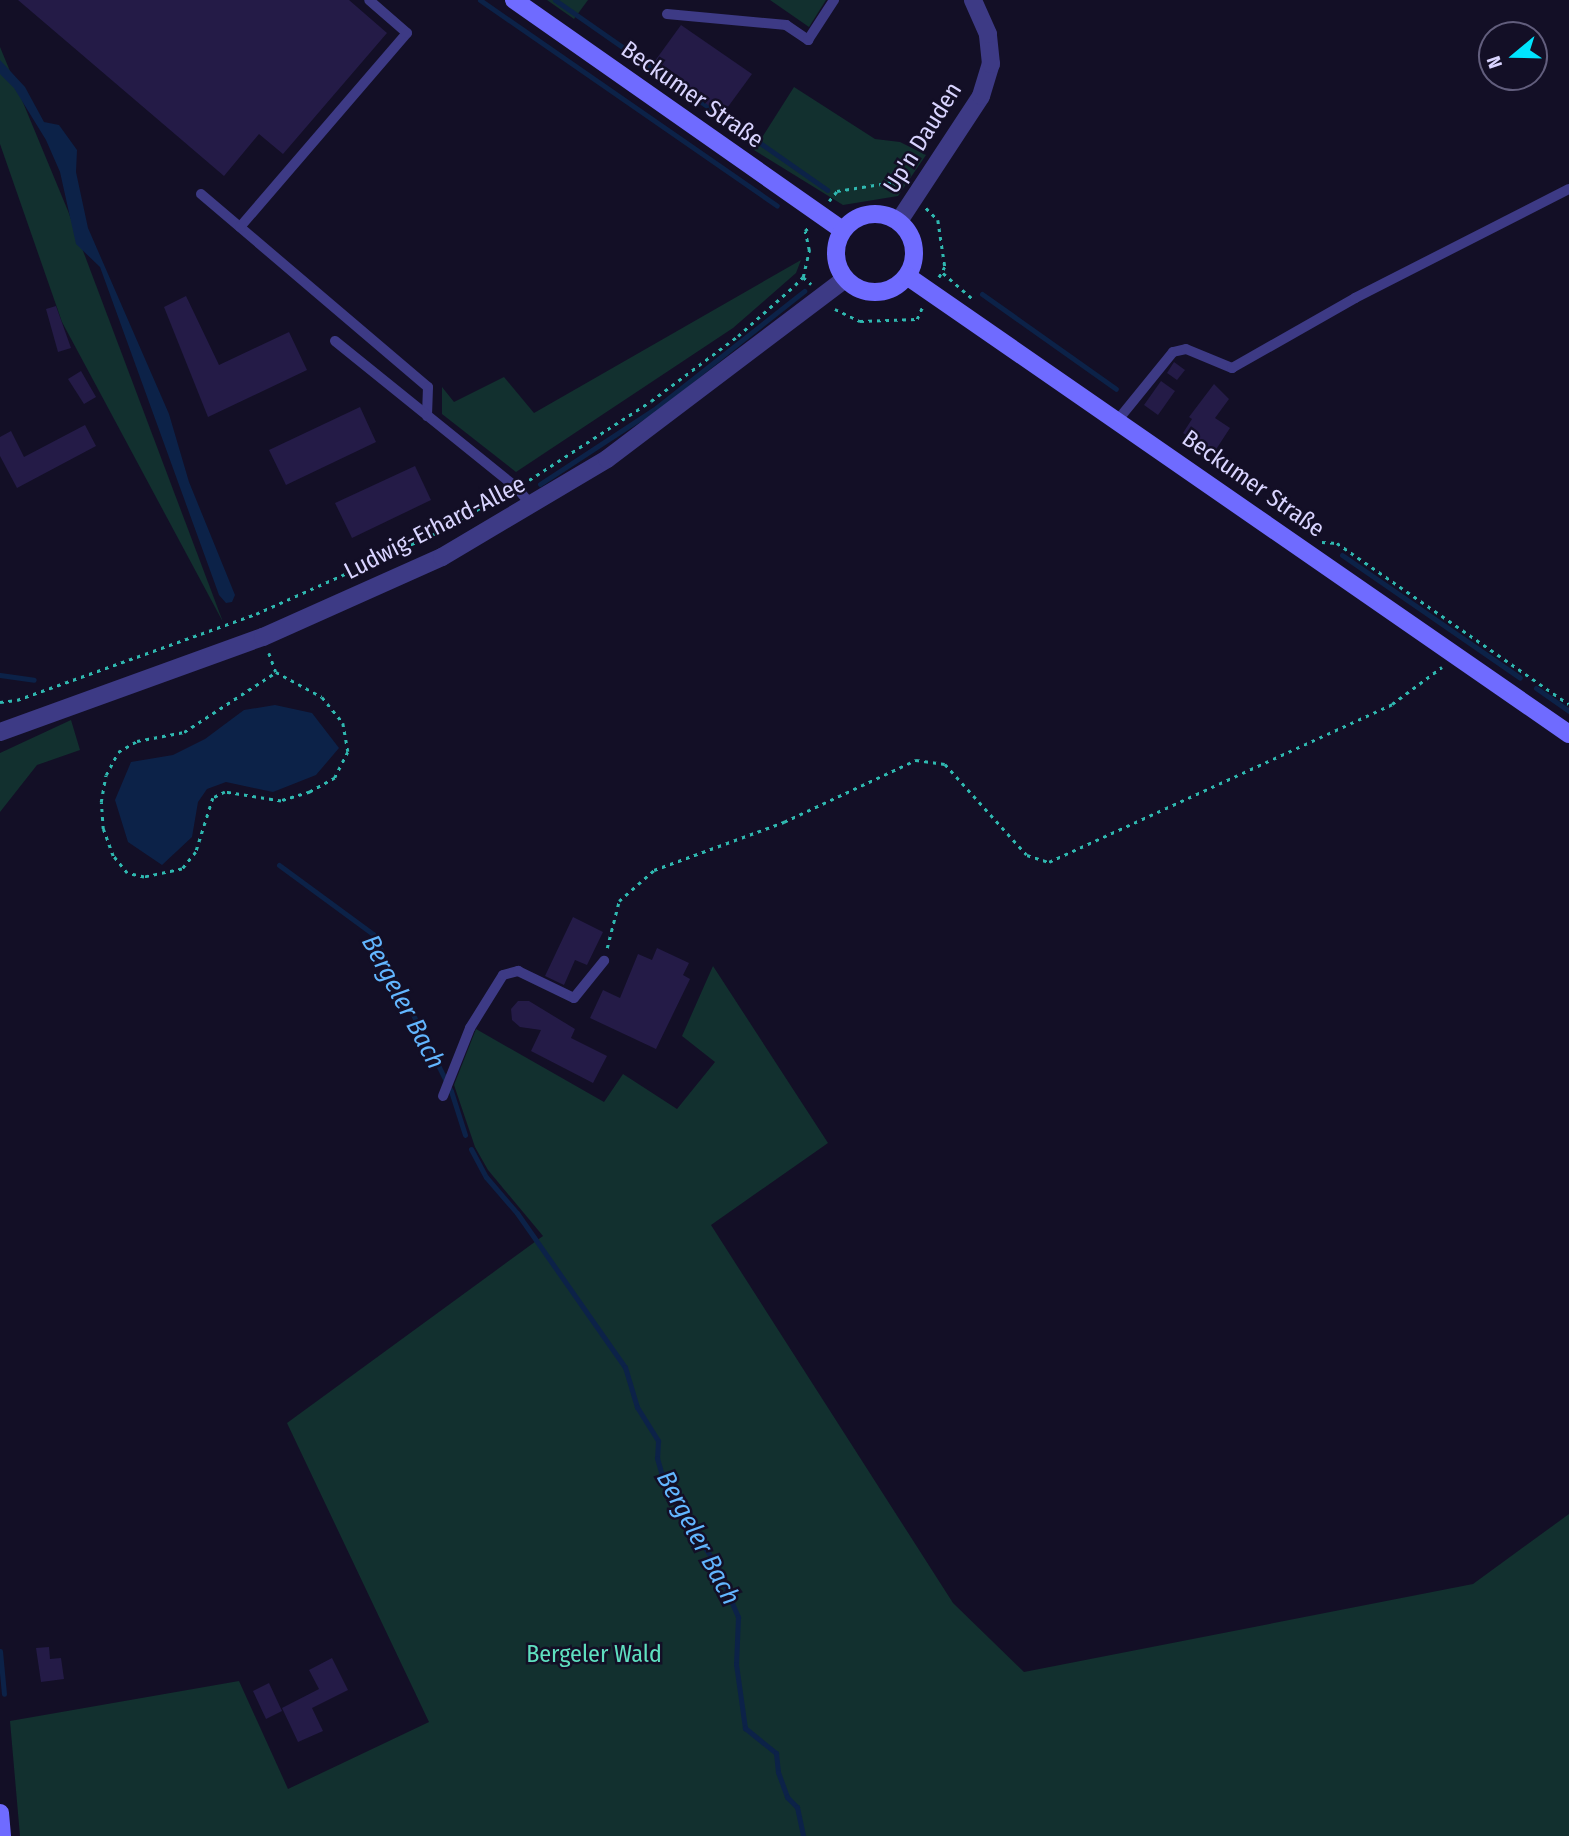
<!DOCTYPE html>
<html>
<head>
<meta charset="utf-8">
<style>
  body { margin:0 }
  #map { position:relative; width:1569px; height:1836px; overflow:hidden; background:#130f26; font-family:"Fira Sans Condensed",sans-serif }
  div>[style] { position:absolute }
  .green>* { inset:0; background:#12302f }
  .water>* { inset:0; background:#0c2248 }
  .stream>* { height:5px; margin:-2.5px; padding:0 2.5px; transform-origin:2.5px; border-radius:2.5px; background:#0c2248 }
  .building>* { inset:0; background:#241b47 }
  .path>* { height:2.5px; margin-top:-1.25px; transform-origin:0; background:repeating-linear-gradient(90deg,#2fb8b0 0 3.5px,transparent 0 8.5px) }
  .service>* { height:10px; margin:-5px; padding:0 5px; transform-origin:5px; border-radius:5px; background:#3d3a85 }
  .minor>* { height:18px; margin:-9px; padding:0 9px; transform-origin:9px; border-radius:9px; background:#3d3a85 }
  .secondary>* { height:18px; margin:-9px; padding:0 9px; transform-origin:9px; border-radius:9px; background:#6f6bff }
  .secondary>.ring { margin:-9px; padding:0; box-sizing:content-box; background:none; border:18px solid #6f6bff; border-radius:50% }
  span { translate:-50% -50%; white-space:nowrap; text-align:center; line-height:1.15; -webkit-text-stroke:5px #130f26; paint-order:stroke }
  .street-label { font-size:24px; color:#d9d4ff }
  .park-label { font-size:24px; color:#5fe0c0 }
  .water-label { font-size:26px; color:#62b6ff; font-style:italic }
  .north { position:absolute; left:1478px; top:21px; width:70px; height:70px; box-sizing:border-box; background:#130f26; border:2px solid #625e7d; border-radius:50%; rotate:251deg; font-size:19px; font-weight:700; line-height:28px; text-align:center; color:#d9d4ff }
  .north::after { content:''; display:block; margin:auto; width:24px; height:32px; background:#00e5ff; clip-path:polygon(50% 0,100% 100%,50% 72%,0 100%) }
</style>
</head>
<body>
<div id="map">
  <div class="green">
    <i style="clip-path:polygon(547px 0,588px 0,574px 19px)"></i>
    <i style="clip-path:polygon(770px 0,826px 0,809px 27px)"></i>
    <i style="clip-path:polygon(0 47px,68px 211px,223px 622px,62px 322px,0 144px)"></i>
    <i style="clip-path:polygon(794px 87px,875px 139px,900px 142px,926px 155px,898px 196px,843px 205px,754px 150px)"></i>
    <i style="clip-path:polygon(801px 260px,796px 273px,733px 328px,516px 472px,442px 414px,442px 387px,454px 402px,504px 377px,534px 413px)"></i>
    <i style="clip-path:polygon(71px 720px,80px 750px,37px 765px,0 812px,0 753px)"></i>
    <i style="clip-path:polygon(713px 966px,828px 1143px,711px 1225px,953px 1603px,1024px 1672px,1473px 1584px,1569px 1514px,1569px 1836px,20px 1836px,10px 1721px,239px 1681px,288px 1789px,429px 1722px,287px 1423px,543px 1236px,488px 1170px,475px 1147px,454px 1085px,476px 1029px,604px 1102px,623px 1074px,677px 1109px,715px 1062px,682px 1036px)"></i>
  </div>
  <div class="water">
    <i style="clip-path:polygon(0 60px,25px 87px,44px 122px,59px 125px,77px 150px,76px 172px,88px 228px,169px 414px,189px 482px,235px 595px,232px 602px,226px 603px,219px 595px,100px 267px,76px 244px,60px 172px,46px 140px,14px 88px,0 74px)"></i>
    <i style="clip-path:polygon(275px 705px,312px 713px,339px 748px,316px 775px,273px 792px,226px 782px,207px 789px,198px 802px,192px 837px,162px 865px,128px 842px,115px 800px,131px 762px,173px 755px,205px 739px,244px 710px)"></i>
  </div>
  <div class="stream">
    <i style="left:480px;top:0;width:361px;rotate:34.7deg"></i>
    <i style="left:555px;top:0;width:332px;rotate:34.9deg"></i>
    <i style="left:982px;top:294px;width:164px;rotate:35.3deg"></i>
    <i style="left:540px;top:484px;width:139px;rotate:-33.2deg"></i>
    <i style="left:656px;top:408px;width:189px;rotate:-38.3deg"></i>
    <i style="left:1342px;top:555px;width:216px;rotate:34.6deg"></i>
    <i style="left:0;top:675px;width:34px;rotate:8deg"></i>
    <i style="left:1536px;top:688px;width:40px;rotate:34.9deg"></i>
    <i style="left:279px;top:865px;width:117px;rotate:36.3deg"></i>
    <i style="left:373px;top:934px;width:175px;rotate:63.6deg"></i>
    <i style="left:451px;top:1091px;width:46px;rotate:72.3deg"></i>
    <i style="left:471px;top:1149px;width:32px;rotate:62deg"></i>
    <i style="left:486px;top:1177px;width:48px;rotate:49.3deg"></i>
    <i style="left:517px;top:1213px;width:188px;rotate:55deg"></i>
    <i style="left:625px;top:1367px;width:42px;rotate:73.3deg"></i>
    <i style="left:637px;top:1407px;width:40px;rotate:58deg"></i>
    <i style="left:658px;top:1441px;width:17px;rotate:93deg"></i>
    <i style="left:657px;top:1458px;width:32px;rotate:74deg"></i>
    <i style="left:666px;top:1489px;width:89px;rotate:56.5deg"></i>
    <i style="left:715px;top:1563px;width:59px;rotate:66.9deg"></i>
    <i style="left:738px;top:1617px;width:47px;rotate:92.4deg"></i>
    <i style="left:736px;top:1664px;width:65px;rotate:82deg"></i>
    <i style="left:745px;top:1728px;width:40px;rotate:39deg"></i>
    <i style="left:776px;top:1753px;width:19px;rotate:84deg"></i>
    <i style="left:778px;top:1772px;width:27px;rotate:70deg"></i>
    <i style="left:787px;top:1797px;width:14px;rotate:45deg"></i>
    <i style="left:797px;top:1807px;width:30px;rotate:78deg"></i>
    <i style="left:0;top:1651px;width:43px;rotate:84.7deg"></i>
  </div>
  <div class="building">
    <i style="clip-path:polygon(18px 0,349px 0,387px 33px,283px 154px,259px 134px,224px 176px)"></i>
    <i style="clip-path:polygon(681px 25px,752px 74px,722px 115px,652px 65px)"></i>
    <i style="clip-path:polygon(186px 296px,219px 365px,289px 332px,307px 370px,208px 417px,164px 307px)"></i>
    <i style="clip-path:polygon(56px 306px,71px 348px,58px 352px,46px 309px)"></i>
    <i style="clip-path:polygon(1174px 362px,1185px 370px,1177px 380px,1167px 373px)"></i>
    <i style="clip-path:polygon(81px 371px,96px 397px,84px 404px,68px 379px)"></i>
    <i style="clip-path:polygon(1161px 381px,1175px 391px,1158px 415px,1144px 405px)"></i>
    <i style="clip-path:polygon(1214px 384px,1229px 399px,1215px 418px,1230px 428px,1213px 454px,1183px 433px,1192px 419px,1189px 417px)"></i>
    <i style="clip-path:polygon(360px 407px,376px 442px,286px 485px,269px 450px)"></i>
    <i style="clip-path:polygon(85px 425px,96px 446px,17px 488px,0 456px,0 437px,11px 431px,24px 457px)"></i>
    <i style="clip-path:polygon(415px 466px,431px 500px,352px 538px,335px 503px)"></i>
    <i style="clip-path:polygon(573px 917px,603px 932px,587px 965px,575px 960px,564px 985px,545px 976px)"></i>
    <i style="clip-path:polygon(657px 948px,689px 963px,683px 975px,690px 979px,656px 1049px,590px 1018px,603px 990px,620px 998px,638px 954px,652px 960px)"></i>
    <i style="clip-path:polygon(518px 1001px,529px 1001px,575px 1029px,571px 1038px,607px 1056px,593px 1083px,531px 1051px,541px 1030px,520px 1027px,512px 1020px,511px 1009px)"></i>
    <i style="clip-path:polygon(49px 1647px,50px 1659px,61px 1658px,64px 1679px,41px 1682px,36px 1648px)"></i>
    <i style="clip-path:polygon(332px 1658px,348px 1690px,312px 1708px,323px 1731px,298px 1742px,282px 1708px,319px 1689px,309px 1670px)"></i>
    <i style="clip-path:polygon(269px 1683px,282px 1711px,266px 1719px,253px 1691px)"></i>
  </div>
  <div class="path">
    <i style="left:829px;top:201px;width:13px;rotate:-51deg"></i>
    <i style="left:837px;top:191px;width:57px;rotate:-9.1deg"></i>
    <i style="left:893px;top:182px;width:11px;rotate:34deg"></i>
    <i style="left:926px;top:208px;width:17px;rotate:45deg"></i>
    <i style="left:938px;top:220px;width:48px;rotate:81.5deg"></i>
    <i style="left:945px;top:267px;width:13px;rotate:119deg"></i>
    <i style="left:943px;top:273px;width:38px;rotate:41deg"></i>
    <i style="left:803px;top:277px;width:11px;rotate:41deg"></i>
    <i style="left:835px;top:309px;width:28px;rotate:26deg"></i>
    <i style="left:860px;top:321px;width:57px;rotate:-2deg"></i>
    <i style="left:917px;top:319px;width:12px;rotate:-66deg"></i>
    <i style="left:529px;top:480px;width:145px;rotate:-32.9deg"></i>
    <i style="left:651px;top:401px;width:109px;rotate:-36.8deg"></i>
    <i style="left:738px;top:336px;width:76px;rotate:-41.8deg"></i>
    <i style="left:795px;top:285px;width:11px;rotate:-45deg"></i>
    <i style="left:803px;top:277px;width:28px;rotate:-77deg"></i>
    <i style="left:809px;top:250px;width:19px;rotate:-102deg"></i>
    <i style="left:805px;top:231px;width:7px;rotate:-45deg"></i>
    <i style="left:1322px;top:542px;width:15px;rotate:4deg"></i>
    <i style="left:1337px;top:543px;width:282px;rotate:34.8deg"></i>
    <i style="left:269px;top:653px;width:20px;rotate:70deg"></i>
    <i style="left:276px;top:672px;width:52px;rotate:28.5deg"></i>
    <i style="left:322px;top:697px;width:33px;rotate:51deg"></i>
    <i style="left:343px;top:723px;width:29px;rotate:80deg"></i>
    <i style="left:348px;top:752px;width:29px;rotate:117deg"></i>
    <i style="left:335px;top:778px;width:29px;rotate:151deg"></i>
    <i style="left:310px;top:792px;width:30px;rotate:163deg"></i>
    <i style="left:281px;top:801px;width:57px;rotate:-170.9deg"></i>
    <i style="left:225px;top:792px;width:13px;rotate:153deg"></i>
    <i style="left:213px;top:798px;width:57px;rotate:107.5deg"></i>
    <i style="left:196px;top:852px;width:22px;rotate:129deg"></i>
    <i style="left:182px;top:869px;width:39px;rotate:168deg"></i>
    <i style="left:144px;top:877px;width:17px;rotate:-167deg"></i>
    <i style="left:127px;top:873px;width:22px;rotate:-129deg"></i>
    <i style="left:113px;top:856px;width:29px;rotate:-110deg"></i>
    <i style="left:103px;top:829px;width:27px;rotate:-94deg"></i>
    <i style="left:101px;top:802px;width:27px;rotate:-80deg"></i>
    <i style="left:106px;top:775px;width:26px;rotate:-62deg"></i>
    <i style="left:118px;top:752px;width:22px;rotate:-30deg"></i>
    <i style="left:137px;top:741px;width:48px;rotate:-10.8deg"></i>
    <i style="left:184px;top:732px;width:110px;rotate:-33.1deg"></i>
    <i style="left:0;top:702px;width:17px;rotate:-7deg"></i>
    <i style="left:17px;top:700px;width:254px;rotate:-19.8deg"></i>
    <i style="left:256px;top:614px;width:193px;rotate:-24.2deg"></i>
    <i style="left:432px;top:535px;width:84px;rotate:-29.3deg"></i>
    <i style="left:607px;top:948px;width:49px;rotate:-75.7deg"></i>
    <i style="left:619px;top:901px;width:47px;rotate:-41.5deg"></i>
    <i style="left:654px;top:870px;width:139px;rotate:-20.3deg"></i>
    <i style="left:784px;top:822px;width:146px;rotate:-25.2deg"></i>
    <i style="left:916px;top:760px;width:29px;rotate:8deg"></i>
    <i style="left:945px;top:764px;width:122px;rotate:48deg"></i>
    <i style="left:1027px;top:855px;width:23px;rotate:18deg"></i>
    <i style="left:1049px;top:862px;width:378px;rotate:-24.7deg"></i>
    <i style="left:1392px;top:704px;width:62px;rotate:-36.5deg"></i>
  </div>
  <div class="service">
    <i style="left:667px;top:14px;width:120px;rotate:5.3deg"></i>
    <i style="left:786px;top:25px;width:27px;rotate:34deg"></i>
    <i style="left:808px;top:40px;width:48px;rotate:-57deg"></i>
    <i style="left:201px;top:194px;width:298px;rotate:40.4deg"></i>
    <i style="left:428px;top:387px;width:29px;rotate:92deg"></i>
    <i style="left:240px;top:227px;width:256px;rotate:-49.3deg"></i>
    <i style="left:407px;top:33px;width:50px;rotate:-139deg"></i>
    <i style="left:335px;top:341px;width:234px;rotate:38.9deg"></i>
    <i style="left:517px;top:488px;width:23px;rotate:50deg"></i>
    <i style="left:1117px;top:421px;width:89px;rotate:-50.9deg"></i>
    <i style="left:1173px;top:352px;width:13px;rotate:-13deg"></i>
    <i style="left:1186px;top:349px;width:50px;rotate:22.4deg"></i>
    <i style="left:1232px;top:368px;width:142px;rotate:-29.6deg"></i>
    <i style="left:1355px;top:298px;width:240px;rotate:-27deg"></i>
    <i style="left:443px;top:1096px;width:73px;rotate:-68.3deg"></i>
    <i style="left:470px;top:1028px;width:62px;rotate:-58.1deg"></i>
    <i style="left:503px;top:975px;width:16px;rotate:-15deg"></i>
    <i style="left:518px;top:971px;width:62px;rotate:25.7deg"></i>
    <i style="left:574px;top:998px;width:48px;rotate:-51deg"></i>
  </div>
  <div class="minor">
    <i style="left:899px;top:221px;width:149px;rotate:-56.7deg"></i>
    <i style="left:981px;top:96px;width:34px;rotate:-73deg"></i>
    <i style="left:991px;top:64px;width:30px;rotate:-96deg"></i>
    <i style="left:988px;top:34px;width:37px;rotate:-114deg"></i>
    <i style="left:0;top:732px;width:280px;rotate:-19.9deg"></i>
    <i style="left:263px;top:637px;width:196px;rotate:-24.1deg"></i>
    <i style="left:442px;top:557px;width:192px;rotate:-30.7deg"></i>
    <i style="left:607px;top:459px;width:298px;rotate:-37.1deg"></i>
  </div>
  <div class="secondary">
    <i style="left:514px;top:0;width:401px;rotate:35deg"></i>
    <i class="ring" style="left:836px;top:214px;width:60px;height:60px"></i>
    <i style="left:907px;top:276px;width:805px;rotate:34.68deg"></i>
    <i style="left:0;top:1813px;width:23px;rotate:85deg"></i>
  </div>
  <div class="street-label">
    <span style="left:692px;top:95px;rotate:35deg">Beckumer Straße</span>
    <span style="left:923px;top:138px;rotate:-58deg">Up'n Dauden</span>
    <span style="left:1253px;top:484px;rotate:35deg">Beckumer Straße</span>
    <span style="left:435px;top:528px;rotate:-27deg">Ludwig-Erhard-Allee</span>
  </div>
  <div class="park-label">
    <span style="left:594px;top:1655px">Bergeler Wald</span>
  </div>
  <div class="water-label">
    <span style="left:403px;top:1002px;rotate:62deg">Bergeler Bach</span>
    <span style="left:698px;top:1538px;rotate:62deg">Bergeler Bach</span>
  </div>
  <div class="north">N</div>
</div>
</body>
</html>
